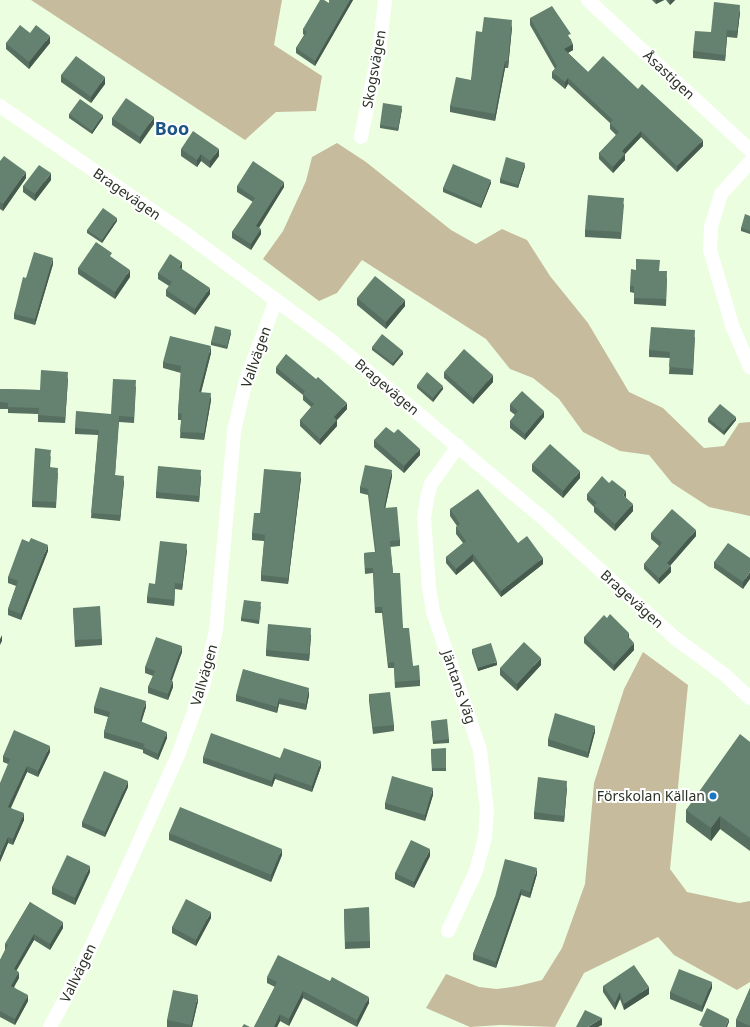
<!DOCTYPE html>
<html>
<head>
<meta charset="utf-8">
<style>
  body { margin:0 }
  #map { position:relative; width:750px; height:1027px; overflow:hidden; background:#ebffe0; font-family:"Noto Sans",sans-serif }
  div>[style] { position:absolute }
  .forest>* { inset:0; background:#c7bb9e }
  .street>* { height:14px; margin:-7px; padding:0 7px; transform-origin:7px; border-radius:7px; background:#fff }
  .wall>* { inset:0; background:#576f60 }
  .shaded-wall>* { inset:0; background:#475a4e }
  .building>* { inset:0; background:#658170 }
  .dots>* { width:11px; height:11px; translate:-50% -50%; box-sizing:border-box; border:2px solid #fff; border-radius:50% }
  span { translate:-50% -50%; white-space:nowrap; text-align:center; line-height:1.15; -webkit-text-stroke:4px #fff; paint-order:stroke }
  .street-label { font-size:14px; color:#2a3226 }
  .poi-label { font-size:14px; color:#2a3226 }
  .right { translate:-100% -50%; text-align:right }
  .district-label { font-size:18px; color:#1d5586; font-weight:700 }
</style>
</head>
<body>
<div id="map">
  <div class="forest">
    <i style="clip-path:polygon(31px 0,282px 0,274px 45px,322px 76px,316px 111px,276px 112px,245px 140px)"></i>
    <i style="clip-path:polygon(337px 143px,366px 162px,451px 230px,476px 244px,502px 229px,527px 240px,550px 276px,588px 323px,629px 392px,663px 408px,704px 448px,724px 446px,739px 423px,750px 422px,750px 516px,709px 507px,672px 483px,649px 455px,620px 451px,583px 432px,559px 399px,533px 378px,510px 369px,486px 339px,362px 260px,337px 293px,319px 301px,263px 259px,283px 231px,306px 181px,312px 157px)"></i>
    <i style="clip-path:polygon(643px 652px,688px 685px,670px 869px,687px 892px,739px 903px,750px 901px,750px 982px,737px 990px,674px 955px,658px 937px,584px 973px,555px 1027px,500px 1025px,470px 1027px,426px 1008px,446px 974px,479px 987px,497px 989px,518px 986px,542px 980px,562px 948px,585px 884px,594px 783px,624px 689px)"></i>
  </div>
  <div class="street">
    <i style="left:588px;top:0;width:221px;rotate:42.8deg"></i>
    <i style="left:0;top:106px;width:226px;rotate:34.5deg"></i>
    <i style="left:186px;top:234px;width:182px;rotate:36.3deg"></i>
    <i style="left:333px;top:342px;width:278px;rotate:40deg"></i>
    <i style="left:546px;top:521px;width:174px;rotate:42.2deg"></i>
    <i style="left:675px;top:638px;width:62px;rotate:36.5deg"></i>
    <i style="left:725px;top:675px;width:34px;rotate:43deg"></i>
    <i style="left:361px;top:137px;width:94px;rotate:-78.3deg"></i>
    <i style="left:380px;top:45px;width:45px;rotate:-83.7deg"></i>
    <i style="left:750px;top:162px;width:43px;rotate:132.2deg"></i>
    <i style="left:721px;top:194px;width:34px;rotate:107deg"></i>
    <i style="left:711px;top:227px;width:23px;rotate:92deg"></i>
    <i style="left:710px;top:250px;width:81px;rotate:73.6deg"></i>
    <i style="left:733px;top:328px;width:43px;rotate:66.4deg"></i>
    <i style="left:448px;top:931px;width:66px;rotate:-65deg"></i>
    <i style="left:476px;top:871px;width:35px;rotate:-75deg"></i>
    <i style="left:485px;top:837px;width:27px;rotate:-86deg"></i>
    <i style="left:487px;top:810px;width:60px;rotate:-96.7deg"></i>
    <i style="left:480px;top:750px;width:146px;rotate:-108.8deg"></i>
    <i style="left:433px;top:612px;width:25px;rotate:-99deg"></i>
    <i style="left:429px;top:587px;width:69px;rotate:-94.1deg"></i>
    <i style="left:424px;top:518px;width:20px;rotate:-81deg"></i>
    <i style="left:427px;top:498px;width:15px;rotate:-74deg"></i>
    <i style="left:431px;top:484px;width:47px;rotate:-54.6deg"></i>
    <i style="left:50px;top:1027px;width:64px;rotate:-61.8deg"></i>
    <i style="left:80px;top:971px;width:130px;rotate:-65.4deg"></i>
    <i style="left:134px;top:853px;width:110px;rotate:-65.8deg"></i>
    <i style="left:179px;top:753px;width:70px;rotate:-70deg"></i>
    <i style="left:203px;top:687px;width:58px;rotate:-77.2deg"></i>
    <i style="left:216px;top:630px;width:200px;rotate:-84.8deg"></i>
    <i style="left:234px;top:431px;width:52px;rotate:-76.8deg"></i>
    <i style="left:246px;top:380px;width:85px;rotate:-69.4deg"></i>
  </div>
  <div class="wall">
    <i style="clip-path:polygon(329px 0,353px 0,315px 66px,296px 53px,296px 48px,304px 35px,303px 34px,303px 29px,329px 3px)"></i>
    <i style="clip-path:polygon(652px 0,664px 0,656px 4px)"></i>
    <i style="clip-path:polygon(666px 0,675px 0,670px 5px)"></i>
    <i style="clip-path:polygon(740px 12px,737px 38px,727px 37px,725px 61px,693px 58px,693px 51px,711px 32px)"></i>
    <i style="clip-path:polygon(530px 18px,571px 39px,573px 50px,568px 53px,588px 72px,638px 89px,703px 146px,677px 172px,641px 137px,625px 154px,625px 160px,613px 173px,599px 159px,599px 153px,616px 135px,610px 129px,610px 123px,568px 84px,565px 89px,552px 78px,552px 72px,555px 69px,530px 25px)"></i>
    <i style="clip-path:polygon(512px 27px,508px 68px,505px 68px,495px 121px,450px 112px,450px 106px,471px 80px,482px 32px)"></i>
    <i style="clip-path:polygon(30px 33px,50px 43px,29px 69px,6px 49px,6px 43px)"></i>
    <i style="clip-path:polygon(61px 75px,105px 84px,91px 103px,61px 82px)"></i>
    <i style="clip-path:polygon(402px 109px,398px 131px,380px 128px,380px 125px)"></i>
    <i style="clip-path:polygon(69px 114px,103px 118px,92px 134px,69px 118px)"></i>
    <i style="clip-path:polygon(112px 118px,154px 124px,140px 144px,112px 125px)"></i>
    <i style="clip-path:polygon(181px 149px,219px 156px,210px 168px,201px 161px,197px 167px,181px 156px)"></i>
    <i style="clip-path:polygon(0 161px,26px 178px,3px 211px,0 209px)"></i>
    <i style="clip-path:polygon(525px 166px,518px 188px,500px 183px,500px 179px)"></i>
    <i style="clip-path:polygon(51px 180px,35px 201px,23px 192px,23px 186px)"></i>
    <i style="clip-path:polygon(491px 183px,481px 208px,443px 192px,443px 188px)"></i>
    <i style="clip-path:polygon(237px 186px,284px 187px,259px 228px,261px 234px,251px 250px,232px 238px,232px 232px,253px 202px,237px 192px)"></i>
    <i style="clip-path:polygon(624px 204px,621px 239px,585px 237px,585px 230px)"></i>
    <i style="clip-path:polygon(750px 216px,750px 234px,741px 231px,741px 228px)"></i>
    <i style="clip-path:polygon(117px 221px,102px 243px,87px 233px,87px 230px)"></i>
    <i style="clip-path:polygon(112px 258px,130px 277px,115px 299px,78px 274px,78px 268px)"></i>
    <i style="clip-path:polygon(53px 264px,35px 325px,14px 319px,14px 314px,26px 278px)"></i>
    <i style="clip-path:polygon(182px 268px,181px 269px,210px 294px,195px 315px,166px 296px,166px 290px,169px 286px,158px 279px,158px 273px)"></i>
    <i style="clip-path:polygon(660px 271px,667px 278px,666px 306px,634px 304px,634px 293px,630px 292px,630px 286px)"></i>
    <i style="clip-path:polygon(357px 298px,405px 306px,386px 329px,357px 305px)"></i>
    <i style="clip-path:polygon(231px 333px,227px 349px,211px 345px,211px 342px)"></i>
    <i style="clip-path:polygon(695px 337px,693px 375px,669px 374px,670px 358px,649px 357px,649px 350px)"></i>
    <i style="clip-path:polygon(372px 347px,403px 354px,393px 366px,372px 350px)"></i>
    <i style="clip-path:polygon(211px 353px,201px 393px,211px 400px,204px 440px,180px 438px,181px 420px,178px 420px,178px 413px,181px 373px,163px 368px,163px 362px)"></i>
    <i style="clip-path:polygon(276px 367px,347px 409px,337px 420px,337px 426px,320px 445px,300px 426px,300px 420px,311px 407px,303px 400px,303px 395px,276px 373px)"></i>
    <i style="clip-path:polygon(444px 372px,493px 382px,473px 404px,444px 378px)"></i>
    <i style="clip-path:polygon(68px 378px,65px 423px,38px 422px,38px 414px,8px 413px,8px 409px,0 409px,0 389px,40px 390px)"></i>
    <i style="clip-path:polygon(417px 385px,443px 389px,433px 402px,417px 388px)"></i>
    <i style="clip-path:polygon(136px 386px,134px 423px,119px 422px,115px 475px,124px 481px,120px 521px,91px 518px,98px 435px,75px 434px,75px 428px,111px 414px)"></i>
    <i style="clip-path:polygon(510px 404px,544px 417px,525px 440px,510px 428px,510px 421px,515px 415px,510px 411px)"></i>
    <i style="clip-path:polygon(708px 418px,736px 420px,724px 435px,708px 422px)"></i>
    <i style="clip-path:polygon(394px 433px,420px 455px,404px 473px,374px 447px,374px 440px)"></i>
    <i style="clip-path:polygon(51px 455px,50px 467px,58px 473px,56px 508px,32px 507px,32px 501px)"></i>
    <i style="clip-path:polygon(532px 464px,580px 478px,563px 498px,532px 471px)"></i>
    <i style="clip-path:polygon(201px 476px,199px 502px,156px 498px,156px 492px)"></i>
    <i style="clip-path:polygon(392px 476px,385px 508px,400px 540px,400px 546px,390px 547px,393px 573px,403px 628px,413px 666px,420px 680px,420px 686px,395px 688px,394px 668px,388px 668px,382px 613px,375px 613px,373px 573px,365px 574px,364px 553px,375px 552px,368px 495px,360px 493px,360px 487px)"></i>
    <i style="clip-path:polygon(301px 478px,288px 584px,261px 581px,261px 575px,264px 541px,252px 540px,252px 533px,260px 513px)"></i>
    <i style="clip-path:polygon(587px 494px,626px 498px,633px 511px,615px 531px,594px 512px,594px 507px,587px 500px)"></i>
    <i style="clip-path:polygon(450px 509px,518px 543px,543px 564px,501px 597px,473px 561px,456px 575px,446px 563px,446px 557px,463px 543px,456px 534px,456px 527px,457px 526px,450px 516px)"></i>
    <i style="clip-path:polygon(651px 533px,696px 536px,670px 566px,671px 572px,659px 584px,644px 569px,644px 564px,659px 546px,651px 539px)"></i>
    <i style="clip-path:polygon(187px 550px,182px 590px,175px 589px,174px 606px,147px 603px,147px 597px,155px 584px)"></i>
    <i style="clip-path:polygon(48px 551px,21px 620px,8px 615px,8px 609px,16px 586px,8px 583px,8px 577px)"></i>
    <i style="clip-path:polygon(750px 558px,743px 589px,714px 568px,714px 562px)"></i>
    <i style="clip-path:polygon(261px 606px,259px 624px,241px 621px,241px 618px)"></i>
    <i style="clip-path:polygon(73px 608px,102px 639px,102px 645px,75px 647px)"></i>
    <i style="clip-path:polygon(311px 635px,309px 661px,266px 656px,266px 650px)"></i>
    <i style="clip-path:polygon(584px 637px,629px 638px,634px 650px,614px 671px,584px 643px)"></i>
    <i style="clip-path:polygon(472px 649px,497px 665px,478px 671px,472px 653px)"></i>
    <i style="clip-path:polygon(182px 652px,171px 681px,173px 687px,168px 700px,148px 693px,148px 687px,153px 676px,145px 673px,145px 667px)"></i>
    <i style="clip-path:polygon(541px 665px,517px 691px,500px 675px,500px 668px)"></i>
    <i style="clip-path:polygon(369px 694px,394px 725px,394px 731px,373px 734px,369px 701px)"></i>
    <i style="clip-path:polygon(236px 695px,309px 695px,306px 710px,279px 704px,277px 713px,236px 701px)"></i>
    <i style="clip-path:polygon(94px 707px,146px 707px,141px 722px,167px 738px,158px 760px,143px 753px,143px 750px,104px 738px,104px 732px,108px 717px,94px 713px)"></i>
    <i style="clip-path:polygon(431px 721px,449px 739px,449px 743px,433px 744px)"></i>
    <i style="clip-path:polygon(595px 732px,588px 758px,548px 746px,548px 739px)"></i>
    <i style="clip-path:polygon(750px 742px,750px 851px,720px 829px,711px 841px,686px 822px,686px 810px)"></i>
    <i style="clip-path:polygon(431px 749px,446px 768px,446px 771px,432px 771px)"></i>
    <i style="clip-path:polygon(50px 752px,38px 777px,27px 772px,11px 808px,24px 820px,13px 845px,8px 843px,0 862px,8px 764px,3px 762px,3px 756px)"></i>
    <i style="clip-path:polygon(203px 757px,321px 767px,312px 792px,275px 779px,272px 787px,203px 763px)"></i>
    <i style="clip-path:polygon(128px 787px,105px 837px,82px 827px,82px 822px)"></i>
    <i style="clip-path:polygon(567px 787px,564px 822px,534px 819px,534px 812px)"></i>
    <i style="clip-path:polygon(433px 795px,425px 821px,385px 809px,385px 803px)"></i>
    <i style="clip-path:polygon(169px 833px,282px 855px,271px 882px,169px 840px)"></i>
    <i style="clip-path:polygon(430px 856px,414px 888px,395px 879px,395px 873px)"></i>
    <i style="clip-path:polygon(90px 872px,75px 905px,52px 894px,52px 887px)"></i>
    <i style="clip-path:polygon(537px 874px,530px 898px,521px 895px,496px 968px,473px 960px,473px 954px,495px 897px)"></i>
    <i style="clip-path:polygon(30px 902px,63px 928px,50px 950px,34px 940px,16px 970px,19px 978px,14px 987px,28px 1001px,15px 1025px,0 1017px,0 960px,5px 950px,5px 944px)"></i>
    <i style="clip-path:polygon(344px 909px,370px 941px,370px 948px,345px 949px)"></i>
    <i style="clip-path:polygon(211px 918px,196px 946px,172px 933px,172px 927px)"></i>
    <i style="clip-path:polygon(267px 977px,369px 1003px,357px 1027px,303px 998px,289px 1026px,280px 1021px,277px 1027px,254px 1027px,275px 987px,267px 983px)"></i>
    <i style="clip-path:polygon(603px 986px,649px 994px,624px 1010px,620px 999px,615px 1010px,603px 992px)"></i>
    <i style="clip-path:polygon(712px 988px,702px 1012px,670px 999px,670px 992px)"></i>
    <i style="clip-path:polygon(750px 988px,750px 1027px,736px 1027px,736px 1020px)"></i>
    <i style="clip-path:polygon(198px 1001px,192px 1027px,167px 1027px,167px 1020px)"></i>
  </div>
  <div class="shaded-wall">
    <i style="clip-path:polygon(350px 0,353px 0,315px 66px,315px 61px)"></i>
    <i style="clip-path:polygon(656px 0,664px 0,656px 4px)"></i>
    <i style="clip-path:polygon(670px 0,675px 0,670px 5px)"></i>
    <i style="clip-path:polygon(740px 5px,740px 12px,737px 38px,737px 31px)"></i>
    <i style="clip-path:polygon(512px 20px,512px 27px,508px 68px,508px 61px)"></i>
    <i style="clip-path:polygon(727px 30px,727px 37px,725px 61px,725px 55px)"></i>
    <i style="clip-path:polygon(50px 36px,50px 43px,29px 69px,29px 62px)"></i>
    <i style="clip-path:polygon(573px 44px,573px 50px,564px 55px,564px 49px)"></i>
    <i style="clip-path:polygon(505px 61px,505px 68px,495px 121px,495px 114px)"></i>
    <i style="clip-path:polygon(105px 77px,105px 84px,91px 103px,91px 97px)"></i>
    <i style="clip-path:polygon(568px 78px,568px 84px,565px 89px,565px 82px)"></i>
    <i style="clip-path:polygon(402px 106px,402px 109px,398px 131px,398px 128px)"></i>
    <i style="clip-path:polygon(103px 115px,103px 118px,92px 134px,92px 131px)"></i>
    <i style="clip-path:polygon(154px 117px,154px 124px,140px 144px,140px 137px)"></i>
    <i style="clip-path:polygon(641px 131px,641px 137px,625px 154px,625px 160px,613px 173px,613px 167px,622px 151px)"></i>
    <i style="clip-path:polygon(703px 140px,703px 146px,677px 172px,677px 166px)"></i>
    <i style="clip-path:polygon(219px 149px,219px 156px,210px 168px,210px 161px)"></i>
    <i style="clip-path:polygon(201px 154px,201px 161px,197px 167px,197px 160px)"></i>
    <i style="clip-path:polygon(525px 163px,525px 166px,518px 188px,518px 185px)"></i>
    <i style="clip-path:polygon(26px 172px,26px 178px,3px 211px,3px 204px)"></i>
    <i style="clip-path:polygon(51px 173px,51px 180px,35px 201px,35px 194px)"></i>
    <i style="clip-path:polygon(491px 180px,491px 183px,481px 208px,481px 205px)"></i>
    <i style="clip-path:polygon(284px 182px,284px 187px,256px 232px,256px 226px)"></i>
    <i style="clip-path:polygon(117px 218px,117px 221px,102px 243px,102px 240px)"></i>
    <i style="clip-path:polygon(261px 229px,261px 234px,251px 250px,251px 244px)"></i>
    <i style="clip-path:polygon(53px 258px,53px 264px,35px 325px,35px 319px)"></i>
    <i style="clip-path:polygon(182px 262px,182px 268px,179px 273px,179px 267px)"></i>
    <i style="clip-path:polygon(130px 270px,130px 277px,115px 299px,115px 292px)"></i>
    <i style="clip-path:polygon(210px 288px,210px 294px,195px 315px,195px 309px)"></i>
    <i style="clip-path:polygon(405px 300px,405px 306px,386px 329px,386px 322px)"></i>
    <i style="clip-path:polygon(231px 330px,231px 333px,227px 349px,227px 346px)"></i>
    <i style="clip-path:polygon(211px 346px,211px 353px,199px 399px,199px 392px)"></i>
    <i style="clip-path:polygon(403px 351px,403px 354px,393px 366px,393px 363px)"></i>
    <i style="clip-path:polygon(68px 372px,68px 378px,65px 423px,65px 417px)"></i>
    <i style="clip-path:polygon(493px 375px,493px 382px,473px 404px,473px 398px)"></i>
    <i style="clip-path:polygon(443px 386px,443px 389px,433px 402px,433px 398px)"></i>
    <i style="clip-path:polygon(211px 393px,211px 400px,204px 440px,204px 433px)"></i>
    <i style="clip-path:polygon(347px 403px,347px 409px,337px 420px,337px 426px,320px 445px,320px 439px,334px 417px)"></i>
    <i style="clip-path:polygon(544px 411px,544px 417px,525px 440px,525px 434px)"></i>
    <i style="clip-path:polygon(736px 417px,736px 420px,724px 435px,724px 431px)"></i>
    <i style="clip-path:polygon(420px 449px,420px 455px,404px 473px,404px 466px)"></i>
    <i style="clip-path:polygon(201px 470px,201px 476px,199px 502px,199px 496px)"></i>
    <i style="clip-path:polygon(392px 470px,392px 476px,384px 514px,384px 508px)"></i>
    <i style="clip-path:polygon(580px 471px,580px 478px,563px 498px,563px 491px)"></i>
    <i style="clip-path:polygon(301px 472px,301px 478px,288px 584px,288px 578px)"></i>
    <i style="clip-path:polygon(124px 476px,124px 481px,120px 521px,120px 515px)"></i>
    <i style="clip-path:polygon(626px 491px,626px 498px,623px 495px)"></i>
    <i style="clip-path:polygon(633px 504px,633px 511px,615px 531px,615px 524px)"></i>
    <i style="clip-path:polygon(696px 530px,696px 536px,667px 569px,667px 563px)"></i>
    <i style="clip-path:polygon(187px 544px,187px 550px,182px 590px,182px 584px)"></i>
    <i style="clip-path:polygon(48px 545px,48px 551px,21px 620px,21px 614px)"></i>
    <i style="clip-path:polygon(473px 554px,473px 561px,456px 575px,456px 569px)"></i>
    <i style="clip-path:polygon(543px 558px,543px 564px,501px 597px,501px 591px)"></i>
    <i style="clip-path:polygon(671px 566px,671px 572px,659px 584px,659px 578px)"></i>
    <i style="clip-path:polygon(750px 572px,750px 579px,743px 589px,743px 582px)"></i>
    <i style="clip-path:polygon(175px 583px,175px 589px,174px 606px,174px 600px)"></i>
    <i style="clip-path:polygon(311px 628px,311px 635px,309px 661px,309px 654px)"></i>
    <i style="clip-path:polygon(629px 633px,629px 639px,627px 635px)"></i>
    <i style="clip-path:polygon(2px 635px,2px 641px,0 645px,0 639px)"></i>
    <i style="clip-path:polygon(634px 643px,634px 650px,614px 671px,614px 665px)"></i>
    <i style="clip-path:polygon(182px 646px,182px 652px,170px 686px,170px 680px)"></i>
    <i style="clip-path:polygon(541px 658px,541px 665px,517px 691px,517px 684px)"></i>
    <i style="clip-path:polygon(497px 662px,497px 665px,478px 671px,478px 668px)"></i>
    <i style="clip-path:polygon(173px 681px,173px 687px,168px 700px,168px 694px)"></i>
    <i style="clip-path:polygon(309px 688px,309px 695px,306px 710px,306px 704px)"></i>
    <i style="clip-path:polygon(279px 698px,279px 704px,277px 713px,277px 707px)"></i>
    <i style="clip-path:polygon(146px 701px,146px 707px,140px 727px,140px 721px)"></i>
    <i style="clip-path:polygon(595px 726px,595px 732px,588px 758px,588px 752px)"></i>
    <i style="clip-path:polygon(167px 732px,167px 738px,158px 760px,158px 754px)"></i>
    <i style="clip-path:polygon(50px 746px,50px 752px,38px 777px,38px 771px)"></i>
    <i style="clip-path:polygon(321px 761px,321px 767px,312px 792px,312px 786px)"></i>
    <i style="clip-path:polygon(27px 766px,27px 772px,8px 813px,8px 807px)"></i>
    <i style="clip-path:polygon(275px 773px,275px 779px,272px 787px,272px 781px)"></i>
    <i style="clip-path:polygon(128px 781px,128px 787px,105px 837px,105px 832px)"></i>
    <i style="clip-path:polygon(567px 781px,567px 787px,564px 822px,564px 816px)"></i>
    <i style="clip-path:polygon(433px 788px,433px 795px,425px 821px,425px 815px)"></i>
    <i style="clip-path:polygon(24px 813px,24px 820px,13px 845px,13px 839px)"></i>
    <i style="clip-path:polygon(720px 816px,720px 829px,711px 841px,711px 828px)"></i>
    <i style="clip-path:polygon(8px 837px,8px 843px,0 862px,0 855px)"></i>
    <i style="clip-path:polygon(282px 849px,282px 855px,271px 882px,271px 875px)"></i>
    <i style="clip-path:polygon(430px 849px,430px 856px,414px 888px,414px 882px)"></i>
    <i style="clip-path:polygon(90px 866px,90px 872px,75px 905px,75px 898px)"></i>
    <i style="clip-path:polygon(537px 868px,537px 874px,530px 898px,530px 892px)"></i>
    <i style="clip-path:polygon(521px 889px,521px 895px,496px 968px,496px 962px)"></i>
    <i style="clip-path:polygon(211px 912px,211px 918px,196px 946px,196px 940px)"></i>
    <i style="clip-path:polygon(63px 922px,63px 928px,50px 950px,50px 944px)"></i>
    <i style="clip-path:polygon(34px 934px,34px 940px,14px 975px,14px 969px)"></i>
    <i style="clip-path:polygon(19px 972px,19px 978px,11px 992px,11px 986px)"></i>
    <i style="clip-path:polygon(712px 982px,712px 988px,702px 1012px,702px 1006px)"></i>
    <i style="clip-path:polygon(649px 987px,649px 994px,624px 1010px,624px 1004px)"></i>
    <i style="clip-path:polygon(303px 991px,303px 998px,289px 1026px,289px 1019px)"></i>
    <i style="clip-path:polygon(620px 992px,620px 999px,615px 1010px,615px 1003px)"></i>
    <i style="clip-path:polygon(28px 995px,28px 1001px,15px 1025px,15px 1019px)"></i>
    <i style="clip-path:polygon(198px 995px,198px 1001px,192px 1027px,191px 1027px)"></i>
    <i style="clip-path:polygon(369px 997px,369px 1003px,357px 1027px,357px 1020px)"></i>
    <i style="clip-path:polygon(280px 1014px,280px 1021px,277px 1027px,274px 1027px)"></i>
    <i style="clip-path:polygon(602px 1018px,602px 1025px,598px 1027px,588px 1027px)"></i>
    <i style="clip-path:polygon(729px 1019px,729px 1022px,727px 1027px,725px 1027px)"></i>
  </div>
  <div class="building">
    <i style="clip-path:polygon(320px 0,324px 0,329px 3px,329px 0,350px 0,315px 61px,296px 48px,307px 32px,303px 29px)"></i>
    <i style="clip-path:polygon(714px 2px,740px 5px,737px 31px,727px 30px,725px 55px,693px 51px,695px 31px,711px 32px)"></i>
    <i style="clip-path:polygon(552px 6px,571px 34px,568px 35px,573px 44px,564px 49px,588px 72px,603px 56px,638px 89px,642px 84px,703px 140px,677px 166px,641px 131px,622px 151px,625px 154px,613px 167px,599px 153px,619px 132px,610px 123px,613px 120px,568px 78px,565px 82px,552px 72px,557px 66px,530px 18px)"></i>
    <i style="clip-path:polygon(484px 17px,512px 20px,508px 61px,505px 61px,495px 114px,450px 106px,456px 77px,471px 80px,476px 31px,482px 32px)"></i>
    <i style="clip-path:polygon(20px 25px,30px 33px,36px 25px,50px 36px,29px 62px,6px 43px)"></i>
    <i style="clip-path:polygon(76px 56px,105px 77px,91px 97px,61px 75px)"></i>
    <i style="clip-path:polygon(126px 98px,154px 117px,140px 137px,112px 118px)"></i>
    <i style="clip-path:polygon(80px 99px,103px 115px,92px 131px,69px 114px)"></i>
    <i style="clip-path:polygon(383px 103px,402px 106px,398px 128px,380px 125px)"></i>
    <i style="clip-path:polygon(193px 131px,219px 149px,210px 161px,201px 154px,197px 160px,181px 149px)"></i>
    <i style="clip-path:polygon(4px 156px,26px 172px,3px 204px,0 202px,0 161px)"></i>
    <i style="clip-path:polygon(506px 157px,525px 163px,518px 185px,500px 179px)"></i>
    <i style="clip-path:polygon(253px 161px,284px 182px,256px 226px,261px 229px,251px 244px,232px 232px,255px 198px,237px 186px)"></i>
    <i style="clip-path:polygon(453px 164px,491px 180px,481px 205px,443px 188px)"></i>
    <i style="clip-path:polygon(39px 165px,51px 173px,35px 194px,23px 186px)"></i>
    <i style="clip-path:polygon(588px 195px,624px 198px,621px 232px,585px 230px)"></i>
    <i style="clip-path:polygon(103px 208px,117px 218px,102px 240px,87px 230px)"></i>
    <i style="clip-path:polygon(745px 214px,750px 216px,750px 231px,741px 228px)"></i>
    <i style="clip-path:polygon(96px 242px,112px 253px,110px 256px,130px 270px,115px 292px,78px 268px)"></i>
    <i style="clip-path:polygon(34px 252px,53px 258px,35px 319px,14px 314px,23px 277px,26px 278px)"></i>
    <i style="clip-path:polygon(170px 254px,182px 262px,179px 267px,210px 288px,195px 309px,166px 290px,172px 282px,158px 273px)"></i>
    <i style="clip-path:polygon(636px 259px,660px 260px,659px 271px,667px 271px,666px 299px,634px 298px,634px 286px,630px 286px,631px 269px,636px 270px)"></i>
    <i style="clip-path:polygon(375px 276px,405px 300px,386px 322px,357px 298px)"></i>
    <i style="clip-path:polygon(215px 326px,231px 330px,227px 346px,211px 342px)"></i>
    <i style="clip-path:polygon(651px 327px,695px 330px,693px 369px,669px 367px,670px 352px,649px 350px)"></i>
    <i style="clip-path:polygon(382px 334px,403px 351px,393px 363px,372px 347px)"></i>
    <i style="clip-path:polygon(170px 336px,211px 346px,199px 392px,211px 393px,204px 433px,180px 432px,182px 414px,178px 413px,181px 366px,163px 362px)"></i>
    <i style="clip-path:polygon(464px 349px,493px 375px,473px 398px,444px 372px)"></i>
    <i style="clip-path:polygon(286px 354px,316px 379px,318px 377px,347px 403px,334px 417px,337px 420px,320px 439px,300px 420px,314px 404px,303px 394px,305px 391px,276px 367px)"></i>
    <i style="clip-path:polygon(41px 370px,68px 372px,65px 417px,38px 415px,39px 408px,8px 407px,8px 403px,0 402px,0 389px,40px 390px)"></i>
    <i style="clip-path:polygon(427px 372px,443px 386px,433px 398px,417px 385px)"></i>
    <i style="clip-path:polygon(113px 379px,136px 380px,134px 417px,119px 416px,115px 475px,124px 476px,120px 515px,91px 513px,99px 430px,75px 428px,76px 411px,111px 414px)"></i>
    <i style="clip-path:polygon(522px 391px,544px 411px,525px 434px,510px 421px,518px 411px,510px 404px)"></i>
    <i style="clip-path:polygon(720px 404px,736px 417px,724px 431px,708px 418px)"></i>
    <i style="clip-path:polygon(386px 427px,394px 433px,398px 429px,420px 449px,404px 466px,374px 440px)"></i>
    <i style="clip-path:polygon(550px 444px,580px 471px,563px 491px,532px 464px)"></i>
    <i style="clip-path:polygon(35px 448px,51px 450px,49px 467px,58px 468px,56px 502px,32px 501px)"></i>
    <i style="clip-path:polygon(365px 465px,392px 470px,384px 508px,397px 507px,400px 540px,390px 541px,393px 573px,400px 573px,403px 628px,409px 628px,413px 666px,419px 665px,420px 680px,395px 682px,394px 662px,388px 663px,382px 607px,375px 607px,373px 568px,365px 568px,364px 553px,376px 552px,368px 489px,360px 487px)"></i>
    <i style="clip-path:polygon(158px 466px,201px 470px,199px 496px,156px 492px)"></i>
    <i style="clip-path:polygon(264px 469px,301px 472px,288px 578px,261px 575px,265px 535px,252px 533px,254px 513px,260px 513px)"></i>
    <i style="clip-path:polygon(602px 476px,609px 483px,612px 480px,626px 491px,623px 495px,633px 504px,615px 524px,594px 505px,597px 503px,587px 494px)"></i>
    <i style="clip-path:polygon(478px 489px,518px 543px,527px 536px,543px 558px,501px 591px,473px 554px,456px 569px,446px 557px,466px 541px,456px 527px,460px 524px,450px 509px)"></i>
    <i style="clip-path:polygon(672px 509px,696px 530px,667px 563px,671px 566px,659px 578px,644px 564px,662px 543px,651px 533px)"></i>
    <i style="clip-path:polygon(31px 538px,48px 545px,21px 614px,8px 609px,18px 581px,8px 577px,22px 539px,29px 542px)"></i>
    <i style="clip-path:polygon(160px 541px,187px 544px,182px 584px,175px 583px,174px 600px,147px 597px,149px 583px,155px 584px)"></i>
    <i style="clip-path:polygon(728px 543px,750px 558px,750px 572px,743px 582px,714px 562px)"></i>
    <i style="clip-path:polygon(244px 600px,261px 602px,259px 620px,241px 618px)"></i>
    <i style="clip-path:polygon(100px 606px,102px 639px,75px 640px,73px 608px)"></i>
    <i style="clip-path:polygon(610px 614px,629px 633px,627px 635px,634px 643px,614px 665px,584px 637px,604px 615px,607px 618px)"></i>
    <i style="clip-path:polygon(268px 624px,311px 628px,309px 654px,266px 650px)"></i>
    <i style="clip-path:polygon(156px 637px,182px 646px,170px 680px,173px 681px,168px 694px,148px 687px,155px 671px,145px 667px)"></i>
    <i style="clip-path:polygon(524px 642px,541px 658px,517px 684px,500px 668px)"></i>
    <i style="clip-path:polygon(491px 643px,497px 662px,478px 668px,472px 649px)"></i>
    <i style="clip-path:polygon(243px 669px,309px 688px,306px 704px,279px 698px,277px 707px,236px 695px)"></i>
    <i style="clip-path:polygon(100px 687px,146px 701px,140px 721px,167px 732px,158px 754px,143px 747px,145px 744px,104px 732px,110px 712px,94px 707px)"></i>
    <i style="clip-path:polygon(390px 692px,394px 725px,373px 727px,369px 694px)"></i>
    <i style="clip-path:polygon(555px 713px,595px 726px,588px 752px,548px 739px)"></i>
    <i style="clip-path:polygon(447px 719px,449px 739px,433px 741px,431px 721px)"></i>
    <i style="clip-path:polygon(14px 730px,50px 746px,38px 771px,27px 766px,8px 807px,24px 813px,13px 839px,8px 837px,0 855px,0 783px,10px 759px,3px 756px)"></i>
    <i style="clip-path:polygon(211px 733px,280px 758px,284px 748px,321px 761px,312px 786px,275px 773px,272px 781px,203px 757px)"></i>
    <i style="clip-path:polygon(740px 734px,750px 742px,750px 838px,720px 816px,711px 828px,686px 810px)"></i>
    <i style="clip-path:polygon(446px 748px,446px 768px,432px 768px,431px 749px)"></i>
    <i style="clip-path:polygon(104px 771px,128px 781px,105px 832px,82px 822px)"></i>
    <i style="clip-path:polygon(392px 776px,433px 788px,425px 815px,385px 803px)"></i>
    <i style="clip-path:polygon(538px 777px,567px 781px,564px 816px,534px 812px)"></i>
    <i style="clip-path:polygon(180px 807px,282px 849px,271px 875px,169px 833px)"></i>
    <i style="clip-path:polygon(411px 840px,430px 849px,414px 882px,395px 873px)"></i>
    <i style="clip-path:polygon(67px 855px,90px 866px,75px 898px,52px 887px)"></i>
    <i style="clip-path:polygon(505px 859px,537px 868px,530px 892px,521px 889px,496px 962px,473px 954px,495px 897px)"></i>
    <i style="clip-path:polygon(186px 899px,211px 912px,196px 940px,172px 927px)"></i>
    <i style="clip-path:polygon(30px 902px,63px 922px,50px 944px,34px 934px,14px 969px,19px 972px,11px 986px,28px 995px,15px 1019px,0 1011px,0 960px,8px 945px,5px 944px)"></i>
    <i style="clip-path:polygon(369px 907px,370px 941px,345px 942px,344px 909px)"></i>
    <i style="clip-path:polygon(278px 955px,330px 981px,332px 977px,369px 997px,357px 1020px,303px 991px,289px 1019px,280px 1014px,274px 1027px,254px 1027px,277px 982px,267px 977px)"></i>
    <i style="clip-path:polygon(634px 965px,649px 987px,624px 1004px,620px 992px,615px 1003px,603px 986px)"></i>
    <i style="clip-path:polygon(679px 969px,712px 982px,702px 1006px,670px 992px)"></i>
    <i style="clip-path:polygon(750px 988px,750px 1026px,736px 1020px)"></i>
    <i style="clip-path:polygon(173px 990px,198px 995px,191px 1025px,167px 1020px)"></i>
    <i style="clip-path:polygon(707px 1008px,729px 1019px,725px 1027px,703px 1027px,699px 1025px)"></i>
    <i style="clip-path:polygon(585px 1010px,602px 1018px,588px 1027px,576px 1027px)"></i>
    <i style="clip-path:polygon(244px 1024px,250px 1027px,242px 1027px)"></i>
  </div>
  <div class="dots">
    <i style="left:713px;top:796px;background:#1777c3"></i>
  </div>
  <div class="street-label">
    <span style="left:374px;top:69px;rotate:-80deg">Skogsvägen</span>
    <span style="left:669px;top:75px;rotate:43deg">Åsastigen</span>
    <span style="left:127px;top:194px;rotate:35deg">Bragevägen</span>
    <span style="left:256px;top:357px;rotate:-71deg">Vallvägen</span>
    <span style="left:387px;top:387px;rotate:40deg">Bragevägen</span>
    <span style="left:632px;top:599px;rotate:42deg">Bragevägen</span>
    <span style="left:204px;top:675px;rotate:-74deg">Vallvägen</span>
    <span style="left:459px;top:687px;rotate:71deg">Jäntans Väg</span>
    <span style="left:78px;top:973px;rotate:-64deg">Vallvägen</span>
  </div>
  <div class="poi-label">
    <span class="right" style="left:705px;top:796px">Förskolan Källan</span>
  </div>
  <div class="district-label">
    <span style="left:172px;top:128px">Boo</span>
  </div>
</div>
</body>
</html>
